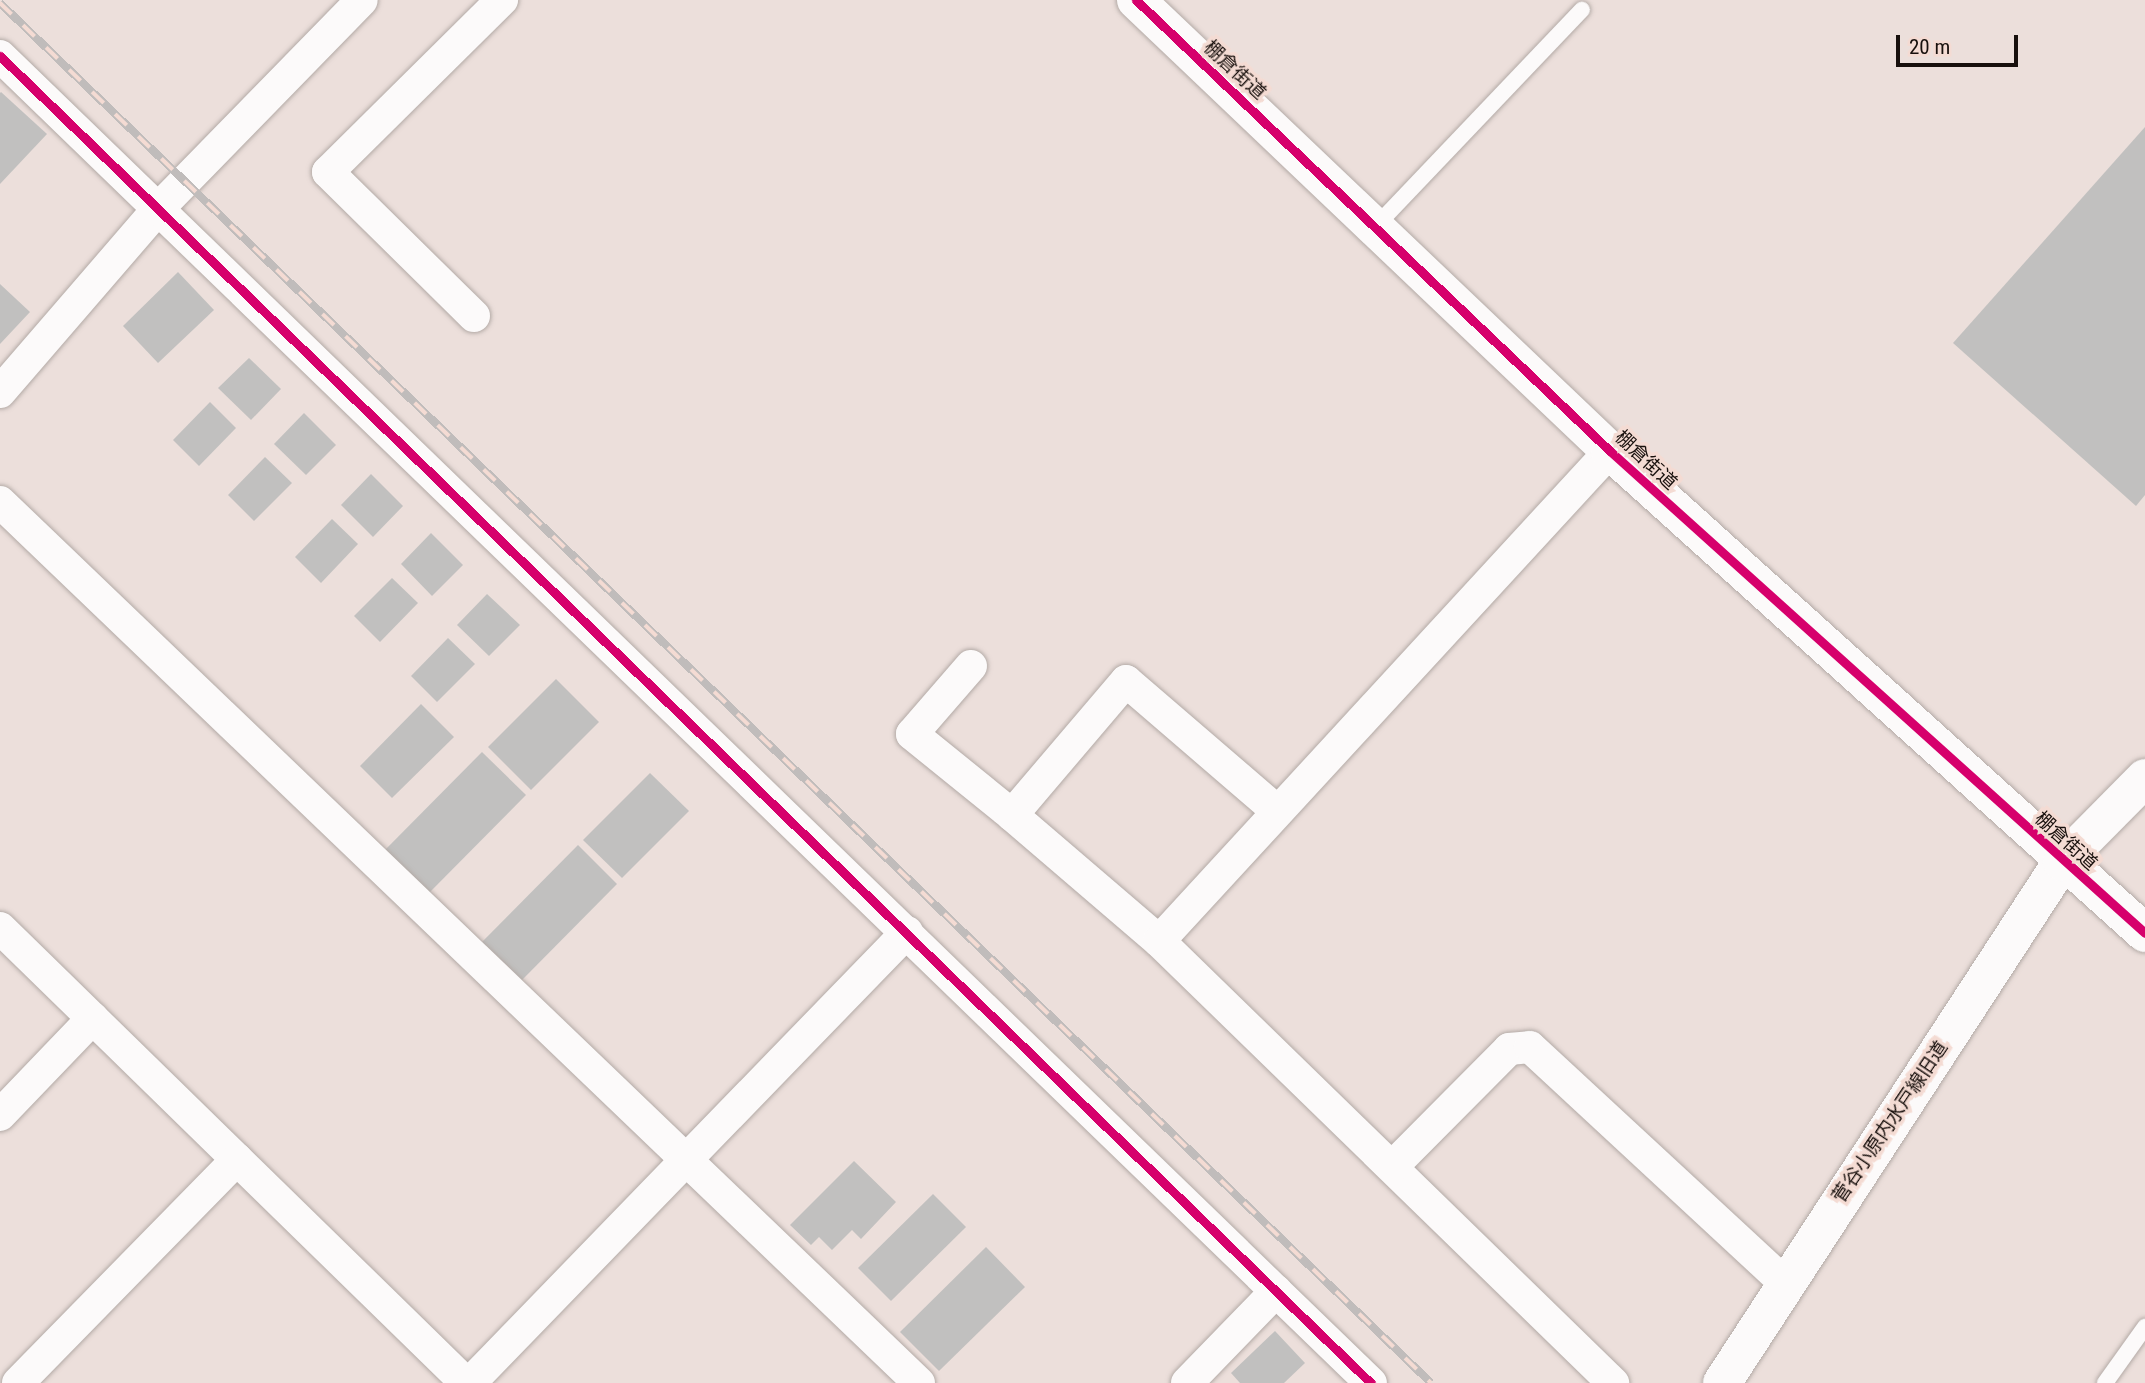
<!DOCTYPE html>
<html>
<head>
<meta charset="utf-8">
<style>
  body { margin:0 }
  #map { position:relative; width:2145px; height:1383px; overflow:hidden; background:#ecdfdb; font-family:"Roboto Condensed","Noto Sans JP",sans-serif }
  div>[style] { position:absolute }
  .building>* { inset:0; background:#c1c0bf }
  .roads { filter:drop-shadow(0 0 2px #b3aaa6) drop-shadow(0 0 2px #b3aaa6) }
  .lane>* { height:16px; margin:-8px; padding:0 8px; transform-origin:8px; border-radius:8px; background:#fcfafa }
  .street>* { height:32px; margin:-16px; padding:0 16px; transform-origin:16px; border-radius:16px; background:#fcfafa }
  .secondary>* { height:38px; margin:-19px; padding:0 19px; transform-origin:19px; border-radius:19px; background:#fcfafa }
  .rail>* { height:8px; margin-top:-4px; transform-origin:0; background:repeating-linear-gradient(90deg,#f4dbd3 0 16px,#c0bcbb 0 32px); box-sizing:border-box; border-block:2px solid #c0bcbb }
  .cycleway>* { height:9px; margin:-4.5px; padding:0 4.5px; transform-origin:4.5px; border-radius:4.5px; background:#d6006c }
  span { translate:-50% -50%; white-space:nowrap; text-align:center; line-height:1.15; -webkit-text-stroke:7px #f4dbd3; paint-order:stroke }
  .street-label { font-size:19px; color:#18100d }
  .scale { position:absolute; left:1896px; top:35px; width:122px; height:32px; box-sizing:border-box; border:4px solid #18100d; border-top:0; padding-left:9px; font-size:21px; line-height:24px; white-space:nowrap; color:#18100d; -webkit-text-stroke:5px #f4dbd3; paint-order:stroke }
</style>
</head>
<body>
<div id="map">
  <div class="building">
    <i style="clip-path:polygon(1px 92px,47px 134px,0 184px,0 93px)"></i>
    <i style="clip-path:polygon(2145px 127px,2145px 495px,2136px 506px,1953px 343px)"></i>
    <i style="clip-path:polygon(178px 272px,214px 310px,158px 363px,123px 326px)"></i>
    <i style="clip-path:polygon(0 284px,30px 312px,0 344px)"></i>
    <i style="clip-path:polygon(249px 358px,281px 389px,251px 420px,218px 388px)"></i>
    <i style="clip-path:polygon(210px 402px,236px 428px,199px 466px,173px 440px)"></i>
    <i style="clip-path:polygon(304px 413px,336px 445px,306px 475px,274px 444px)"></i>
    <i style="clip-path:polygon(265px 457px,292px 483px,254px 521px,228px 495px)"></i>
    <i style="clip-path:polygon(371px 474px,403px 506px,373px 537px,341px 505px)"></i>
    <i style="clip-path:polygon(332px 519px,358px 544px,321px 583px,295px 557px)"></i>
    <i style="clip-path:polygon(431px 533px,463px 565px,432px 596px,401px 564px)"></i>
    <i style="clip-path:polygon(392px 578px,418px 603px,380px 642px,354px 616px)"></i>
    <i style="clip-path:polygon(487px 594px,520px 625px,489px 656px,457px 625px)"></i>
    <i style="clip-path:polygon(448px 638px,475px 664px,437px 702px,411px 676px)"></i>
    <i style="clip-path:polygon(556px 679px,599px 722px,531px 790px,488px 747px)"></i>
    <i style="clip-path:polygon(421px 704px,454px 737px,392px 798px,360px 766px)"></i>
    <i style="clip-path:polygon(482px 752px,526px 795px,428px 894px,384px 851px)"></i>
    <i style="clip-path:polygon(650px 773px,689px 811px,622px 878px,583px 840px)"></i>
    <i style="clip-path:polygon(578px 845px,617px 884px,522px 980px,482px 942px)"></i>
    <i style="clip-path:polygon(854px 1161px,896px 1202px,861px 1239px,852px 1230px,832px 1250px,819px 1237px,811px 1245px,790px 1225px)"></i>
    <i style="clip-path:polygon(933px 1194px,966px 1227px,891px 1301px,858px 1268px)"></i>
    <i style="clip-path:polygon(986px 1247px,1025px 1287px,939px 1371px,900px 1332px)"></i>
    <i style="clip-path:polygon(1275px 1331px,1305px 1363px,1284px 1383px,1240px 1383px,1231px 1373px)"></i>
  </div>
  <div class="roads">
    <div class="lane">
      <i style="left:1375px;top:227px;width:300px;rotate:-46.4deg"></i>
      <i style="left:2105px;top:1383px;width:69px;rotate:-54.5deg"></i>
    </div>
    <div class="street">
      <i style="left:0;top:56px;width:1908px;rotate:44.07deg"></i>
      <i style="left:474px;top:316px;width:205px;rotate:-135.4deg"></i>
      <i style="left:328px;top:172px;width:245px;rotate:-44.7deg"></i>
      <i style="left:0;top:392px;width:240px;rotate:-49.2deg"></i>
      <i style="left:157px;top:210px;width:293px;rotate:-45.7deg"></i>
      <i style="left:0;top:502px;width:1273px;rotate:43.79deg"></i>
      <i style="left:971px;top:666px;width:90px;rotate:130.9deg"></i>
      <i style="left:912px;top:734px;width:129px;rotate:39deg"></i>
      <i style="left:1277px;top:811px;width:199px;rotate:-139.3deg"></i>
      <i style="left:1126px;top:681px;width:176px;rotate:130.4deg"></i>
      <i style="left:1012px;top:815px;width:194px;rotate:40.6deg"></i>
      <i style="left:1159px;top:941px;width:634px;rotate:44.23deg"></i>
      <i style="left:0;top:928px;width:651px;rotate:44.32deg"></i>
      <i style="left:1159px;top:941px;width:666px;rotate:-47.37deg"></i>
      <i style="left:0;top:1115px;width:134px;rotate:-46.2deg"></i>
      <i style="left:1392px;top:1167px;width:166px;rotate:-45.2deg"></i>
      <i style="left:1509px;top:1049px;width:21px;rotate:-5deg"></i>
      <i style="left:1530px;top:1047px;width:345px;rotate:42.8deg"></i>
      <i style="left:18px;top:1383px;width:313px;rotate:-45.6deg"></i>
      <i style="left:470px;top:1383px;width:628px;rotate:-45.9deg"></i>
      <i style="left:1187px;top:1383px;width:128px;rotate:-45.9deg"></i>
    </div>
    <div class="secondary">
      <i style="left:1136px;top:0;width:654px;rotate:43.58deg"></i>
      <i style="left:1610px;top:451px;width:720px;rotate:42.02deg"></i>
      <i style="left:1722px;top:1383px;width:622px;rotate:-56.87deg"></i>
      <i style="left:2062px;top:862px;width:118px;rotate:-45.3deg"></i>
    </div>
  </div>
  <div class="rail">
    <i style="left:0;top:3px;width:1988px;rotate:43.96deg"></i>
  </div>
  <div class="cycleway">
    <i style="left:1136px;top:0;width:654px;rotate:43.58deg"></i>
    <i style="left:1610px;top:451px;width:720px;rotate:42.02deg"></i>
    <i style="left:0;top:56px;width:1908px;rotate:44.07deg"></i>
  </div>
  <div class="street-label">
    <span style="left:1235px;top:70px;rotate:43deg">棚倉街道</span>
    <span style="left:1646px;top:460px;rotate:43deg">棚倉街道</span>
    <span style="left:2066px;top:841px;rotate:42deg">棚倉街道</span>
    <span style="left:1890px;top:1122px;rotate:-56deg">菅谷小原内水戸線旧道</span>
  </div>
  <div class="scale">20 m</div>
</div>
</body>
</html>
